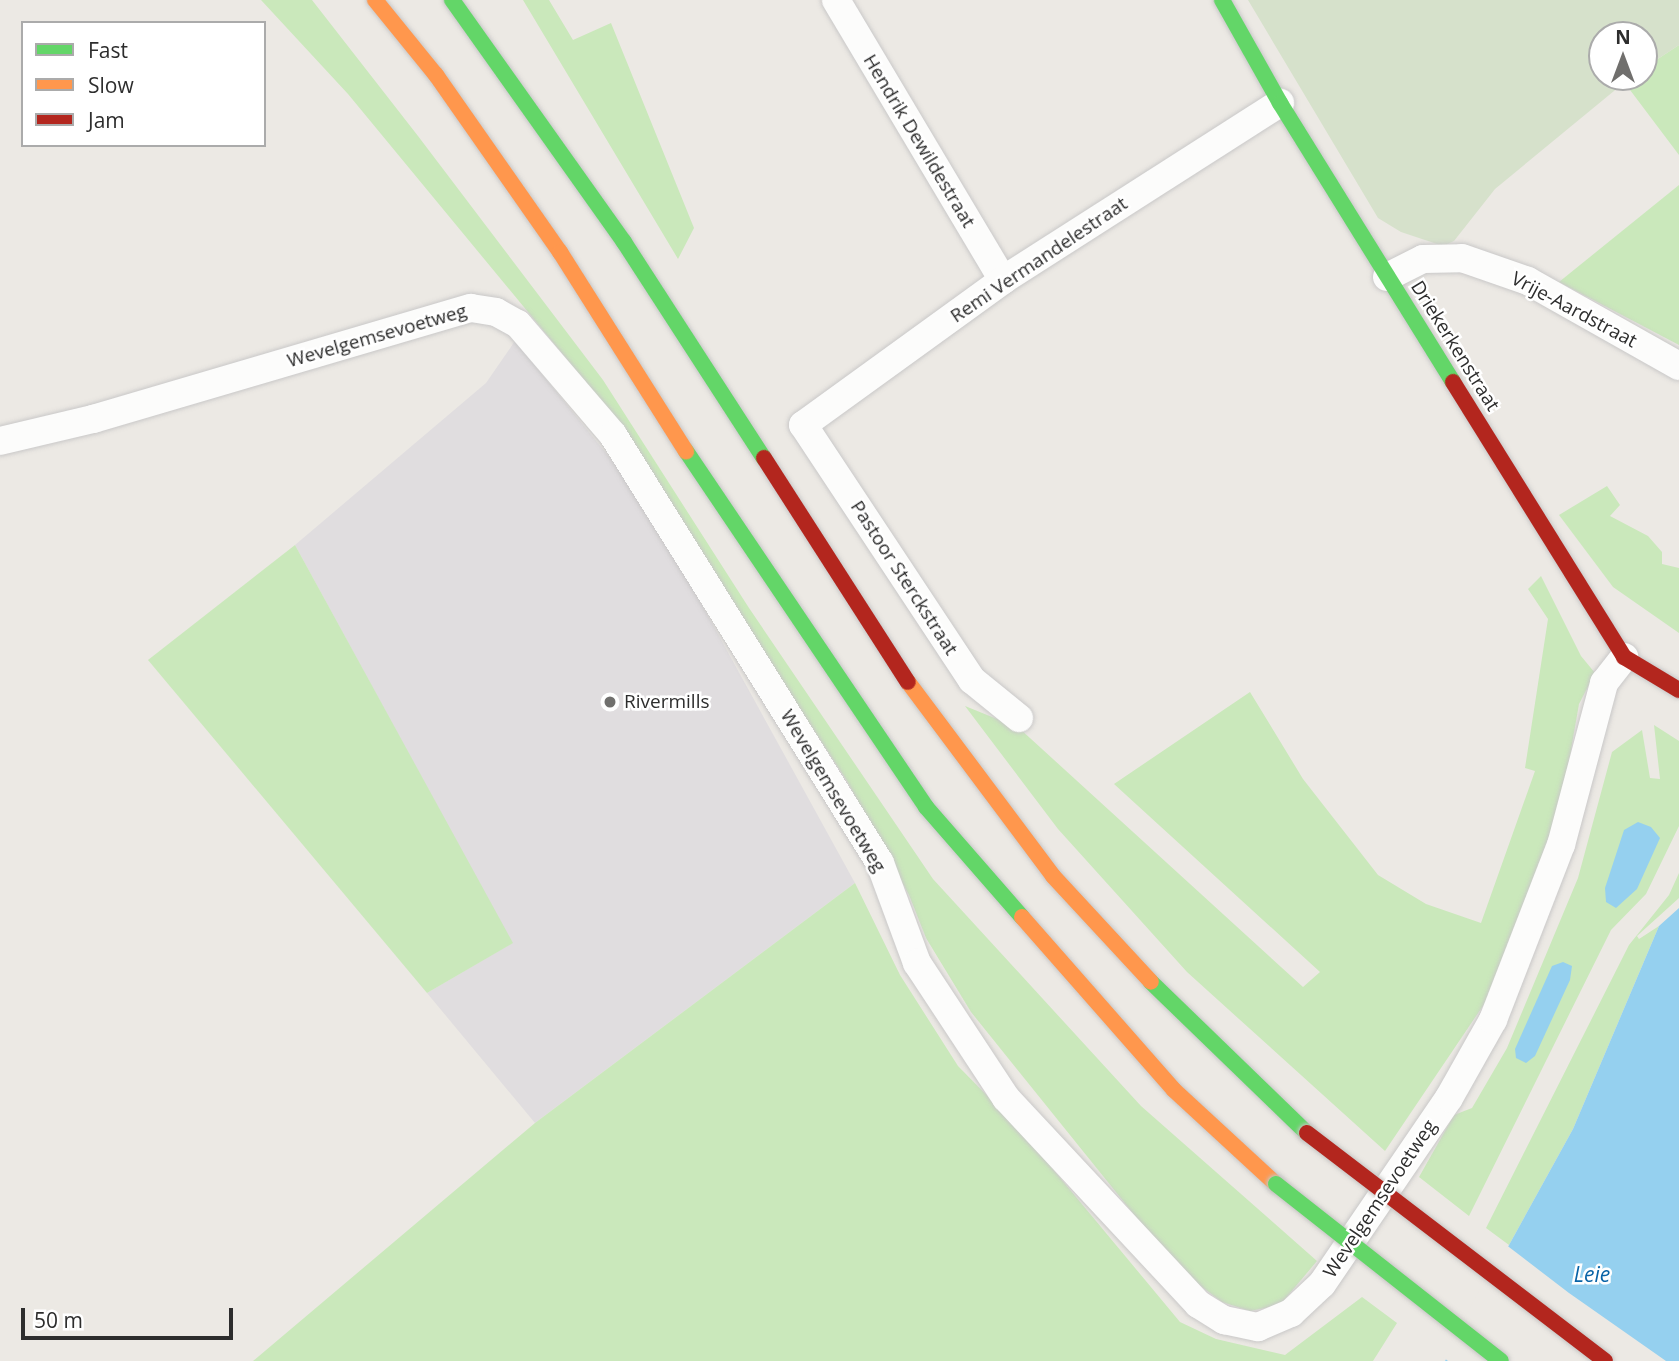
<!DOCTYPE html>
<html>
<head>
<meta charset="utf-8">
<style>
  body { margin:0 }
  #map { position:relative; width:1679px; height:1361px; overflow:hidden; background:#ece9e4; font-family:"Open Sans",sans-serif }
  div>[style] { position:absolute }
  .industrial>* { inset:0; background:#e0dddf }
  .green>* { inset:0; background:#cae8bb }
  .cemetery>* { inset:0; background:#d6e1cb }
  .water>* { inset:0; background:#95d0ef }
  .pier>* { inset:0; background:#ece9e4 }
  .roads { filter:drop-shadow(0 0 2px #c9c8c8) drop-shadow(0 0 2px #c9c8c8) }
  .street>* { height:28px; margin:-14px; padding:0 14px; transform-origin:14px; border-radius:14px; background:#fcfcfb }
  .fast>* { height:16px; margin:-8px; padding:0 8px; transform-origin:8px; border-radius:8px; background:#63d668 }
  .slow>* { height:16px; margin:-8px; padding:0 8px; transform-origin:8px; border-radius:8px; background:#ff974d }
  .jam>* { height:16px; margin:-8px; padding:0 8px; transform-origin:8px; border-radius:8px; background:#b3261e }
  .bridges { filter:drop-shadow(0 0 2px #c6c5c3) drop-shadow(0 0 2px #c6c5c3) }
  .fast-bridge>* { height:16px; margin:-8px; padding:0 8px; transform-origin:8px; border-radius:8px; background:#63d668 }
  .jam-bridge>* { height:16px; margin:-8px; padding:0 8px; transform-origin:8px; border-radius:8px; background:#b3261e }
  .dots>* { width:19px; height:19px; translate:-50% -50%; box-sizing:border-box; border:4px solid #fff; border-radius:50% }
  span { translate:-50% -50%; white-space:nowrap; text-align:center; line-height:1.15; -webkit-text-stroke:5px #fff; paint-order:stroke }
  .street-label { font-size:19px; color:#2d2d2d }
  .poi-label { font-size:19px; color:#2d2d2d }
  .left { translate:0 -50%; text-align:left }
  .water-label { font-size:21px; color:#0863a6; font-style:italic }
  .legend { position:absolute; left:21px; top:21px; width:245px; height:126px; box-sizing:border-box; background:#fff; border:2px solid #ababab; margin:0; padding:9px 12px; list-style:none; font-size:21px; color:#2d2d2d }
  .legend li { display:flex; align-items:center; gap:14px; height:35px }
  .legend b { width:35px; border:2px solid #ababab }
  .north { position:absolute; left:1588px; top:21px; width:70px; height:70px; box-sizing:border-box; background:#fff; border:2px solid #ababab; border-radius:50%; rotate:0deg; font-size:19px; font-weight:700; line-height:28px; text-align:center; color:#2d2d2d }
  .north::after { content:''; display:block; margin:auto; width:24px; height:32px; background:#706f6d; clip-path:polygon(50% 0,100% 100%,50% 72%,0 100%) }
  .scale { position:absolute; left:21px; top:1308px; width:212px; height:32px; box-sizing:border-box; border:4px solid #2d2d2d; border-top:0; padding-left:9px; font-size:21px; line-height:24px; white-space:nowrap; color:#2d2d2d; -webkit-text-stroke:5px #fff; paint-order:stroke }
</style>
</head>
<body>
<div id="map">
  <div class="industrial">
    <i style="clip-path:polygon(515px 341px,644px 500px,855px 883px,535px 1123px,427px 993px,512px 943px,295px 545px,486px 383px)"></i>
  </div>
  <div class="green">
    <i style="clip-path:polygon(261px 0,312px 0,418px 136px,603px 380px,749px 608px,933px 879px,1141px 1106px,1317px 1261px,1280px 1305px,1250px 1311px,1222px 1302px,1194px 1281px,1136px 1217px,971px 1012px,926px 938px,909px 895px,847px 781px,589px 386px,348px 94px)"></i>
    <i style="clip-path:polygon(523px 0,549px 0,573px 40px,611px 23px,694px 228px,678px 259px)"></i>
    <i style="clip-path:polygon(1679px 45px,1679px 155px,1624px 82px,1644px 77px,1644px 68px)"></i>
    <i style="clip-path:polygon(1679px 185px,1679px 345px,1559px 282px)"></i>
    <i style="clip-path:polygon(1607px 486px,1620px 505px,1610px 516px,1648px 536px,1662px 552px,1662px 564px,1679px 568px,1679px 633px,1613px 587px,1559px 515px)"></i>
    <i style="clip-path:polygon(295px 545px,513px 943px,427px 993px,148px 660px)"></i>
    <i style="clip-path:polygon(1541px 576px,1581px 656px,1595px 673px,1579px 704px,1563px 796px,1495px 988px,1385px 1151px,1187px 972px,1058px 829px,965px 706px,1019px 728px,1303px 987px,1320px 972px,1114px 784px,1250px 692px,1303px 779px,1378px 875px,1426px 904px,1481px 923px,1535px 771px,1525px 768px,1548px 619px,1528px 589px)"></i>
    <i style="clip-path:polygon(1654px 725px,1679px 741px,1679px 826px,1646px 894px,1611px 930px,1469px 1216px,1419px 1177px,1454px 1115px,1472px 1108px,1507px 1048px,1578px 878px,1612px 752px,1642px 730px,1650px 778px,1660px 779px)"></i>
    <i style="clip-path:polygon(1679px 873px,1679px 898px,1637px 936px,1639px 939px,1659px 926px,1573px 1129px,1509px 1245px,1486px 1228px,1629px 945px,1669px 895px)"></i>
    <i style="clip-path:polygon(855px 883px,900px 975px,958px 1066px,1017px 1126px,1180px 1322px,1216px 1339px,1285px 1355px,1362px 1297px,1397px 1323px,1373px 1361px,253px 1361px,535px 1123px)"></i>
  </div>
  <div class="cemetery">
    <i style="clip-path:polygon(1248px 0,1679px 0,1679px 45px,1644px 68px,1644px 35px,1602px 35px,1602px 77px,1631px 77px,1495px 189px,1454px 241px,1443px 246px,1401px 232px,1378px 218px)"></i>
  </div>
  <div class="water">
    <i style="clip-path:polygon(1638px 822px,1651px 827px,1660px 838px,1637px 889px,1616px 908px,1606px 902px,1605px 888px,1624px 830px)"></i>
    <i style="clip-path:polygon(1679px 908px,1679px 1361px,1445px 1361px,1573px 1129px,1659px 926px)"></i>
    <i style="clip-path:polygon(1563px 962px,1572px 966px,1570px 980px,1535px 1056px,1526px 1063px,1516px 1058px,1515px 1049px,1552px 966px)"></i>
  </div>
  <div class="pier">
    <i style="clip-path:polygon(1505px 1244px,1569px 1293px,1666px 1361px,1448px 1361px,1443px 1357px)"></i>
  </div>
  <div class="roads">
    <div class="street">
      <i style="left:836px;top:0;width:326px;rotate:59.2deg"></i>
      <i style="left:1387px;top:277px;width:40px;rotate:-26.6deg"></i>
      <i style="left:1423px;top:259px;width:39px;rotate:-1deg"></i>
      <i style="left:1462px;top:258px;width:70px;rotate:19.2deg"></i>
      <i style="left:1528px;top:281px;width:173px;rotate:29.4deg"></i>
      <i style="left:0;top:441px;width:96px;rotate:-13.3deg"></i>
      <i style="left:93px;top:419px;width:394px;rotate:-16.4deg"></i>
      <i style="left:471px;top:308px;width:25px;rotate:9deg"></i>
      <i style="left:496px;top:312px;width:25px;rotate:29deg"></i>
      <i style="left:518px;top:324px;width:146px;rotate:49.4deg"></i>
      <i style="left:613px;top:435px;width:504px;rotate:58.04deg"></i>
      <i style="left:880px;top:863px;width:107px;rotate:69.7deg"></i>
      <i style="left:917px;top:963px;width:162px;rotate:56.6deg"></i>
      <i style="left:1006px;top:1098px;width:282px;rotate:47deg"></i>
      <i style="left:1198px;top:1304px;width:31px;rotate:32deg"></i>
      <i style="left:1224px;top:1320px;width:35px;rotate:12deg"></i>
      <i style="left:1258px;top:1327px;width:36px;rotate:-23deg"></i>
      <i style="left:1291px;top:1313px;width:42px;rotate:-43.1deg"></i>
      <i style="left:1322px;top:1284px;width:225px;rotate:-55.7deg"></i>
      <i style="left:1449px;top:1098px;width:90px;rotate:-60.6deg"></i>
      <i style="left:1493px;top:1020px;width:188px;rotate:-68.8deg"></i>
      <i style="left:1561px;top:845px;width:168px;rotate:-75.1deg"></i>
      <i style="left:1604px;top:683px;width:33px;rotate:-52deg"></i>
      <i style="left:1019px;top:718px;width:60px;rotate:-141deg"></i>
      <i style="left:972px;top:680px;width:306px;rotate:-123.5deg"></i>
      <i style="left:803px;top:425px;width:247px;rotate:-35.9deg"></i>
      <i style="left:1003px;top:280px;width:329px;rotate:-32.6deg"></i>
    </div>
    <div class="fast">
      <i style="left:452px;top:0;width:297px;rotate:54.6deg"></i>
      <i style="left:624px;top:242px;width:257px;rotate:57.1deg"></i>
      <i style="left:1222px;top:0;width:118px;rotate:60.6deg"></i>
      <i style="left:1280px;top:103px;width:328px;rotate:58.2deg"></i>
      <i style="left:686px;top:451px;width:429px;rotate:56deg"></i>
      <i style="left:926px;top:807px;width:146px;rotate:48.9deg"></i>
      <i style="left:1151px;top:982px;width:217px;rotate:44.1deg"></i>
    </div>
    <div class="slow">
      <i style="left:375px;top:0;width:97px;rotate:50.9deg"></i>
      <i style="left:436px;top:75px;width:216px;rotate:55deg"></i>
      <i style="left:560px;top:252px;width:236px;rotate:57.7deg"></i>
      <i style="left:908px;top:682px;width:242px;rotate:53.2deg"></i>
      <i style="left:1053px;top:876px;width:144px;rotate:47.2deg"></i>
      <i style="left:1022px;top:917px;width:230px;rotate:48.7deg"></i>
      <i style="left:1174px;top:1090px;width:139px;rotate:42.7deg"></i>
    </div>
    <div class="jam">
      <i style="left:1453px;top:382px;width:324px;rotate:58.1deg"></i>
      <i style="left:1624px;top:657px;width:64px;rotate:31deg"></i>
      <i style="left:764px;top:458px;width:266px;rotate:57.3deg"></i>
    </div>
  </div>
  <div class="bridges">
    <div class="fast-bridge">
      <i style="left:1276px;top:1184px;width:286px;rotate:38.2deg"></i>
    </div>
    <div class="jam-bridge">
      <i style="left:1307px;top:1133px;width:375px;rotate:37.4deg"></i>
    </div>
  </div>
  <div class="dots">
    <i style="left:610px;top:702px;background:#706f6d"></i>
  </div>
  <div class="street-label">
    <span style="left:919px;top:141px;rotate:59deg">Hendrik Dewildestraat</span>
    <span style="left:1039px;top:260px;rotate:-34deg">Remi Vermandelestraat</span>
    <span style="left:1574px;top:310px;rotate:28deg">Vrije-Aardstraat</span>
    <span style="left:377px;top:336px;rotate:-16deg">Wevelgemsevoetweg</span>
    <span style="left:1455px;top:346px;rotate:58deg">Driekerkenstraat</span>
    <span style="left:904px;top:578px;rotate:57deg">Pastoor Sterckstraat</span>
    <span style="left:833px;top:791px;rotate:59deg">Wevelgemsevoetweg</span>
    <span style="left:1380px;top:1199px;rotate:-56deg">Wevelgemsevoetweg</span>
  </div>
  <div class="poi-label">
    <span class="left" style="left:624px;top:702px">Rivermills</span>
  </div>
  <div class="water-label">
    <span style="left:1592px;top:1274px">Leie</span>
  </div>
  <ul class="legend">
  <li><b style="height:9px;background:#63d668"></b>Fast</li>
  <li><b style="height:9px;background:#ff974d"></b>Slow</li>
  <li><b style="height:9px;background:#b3261e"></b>Jam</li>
  </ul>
  <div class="north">N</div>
  <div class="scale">50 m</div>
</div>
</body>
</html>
